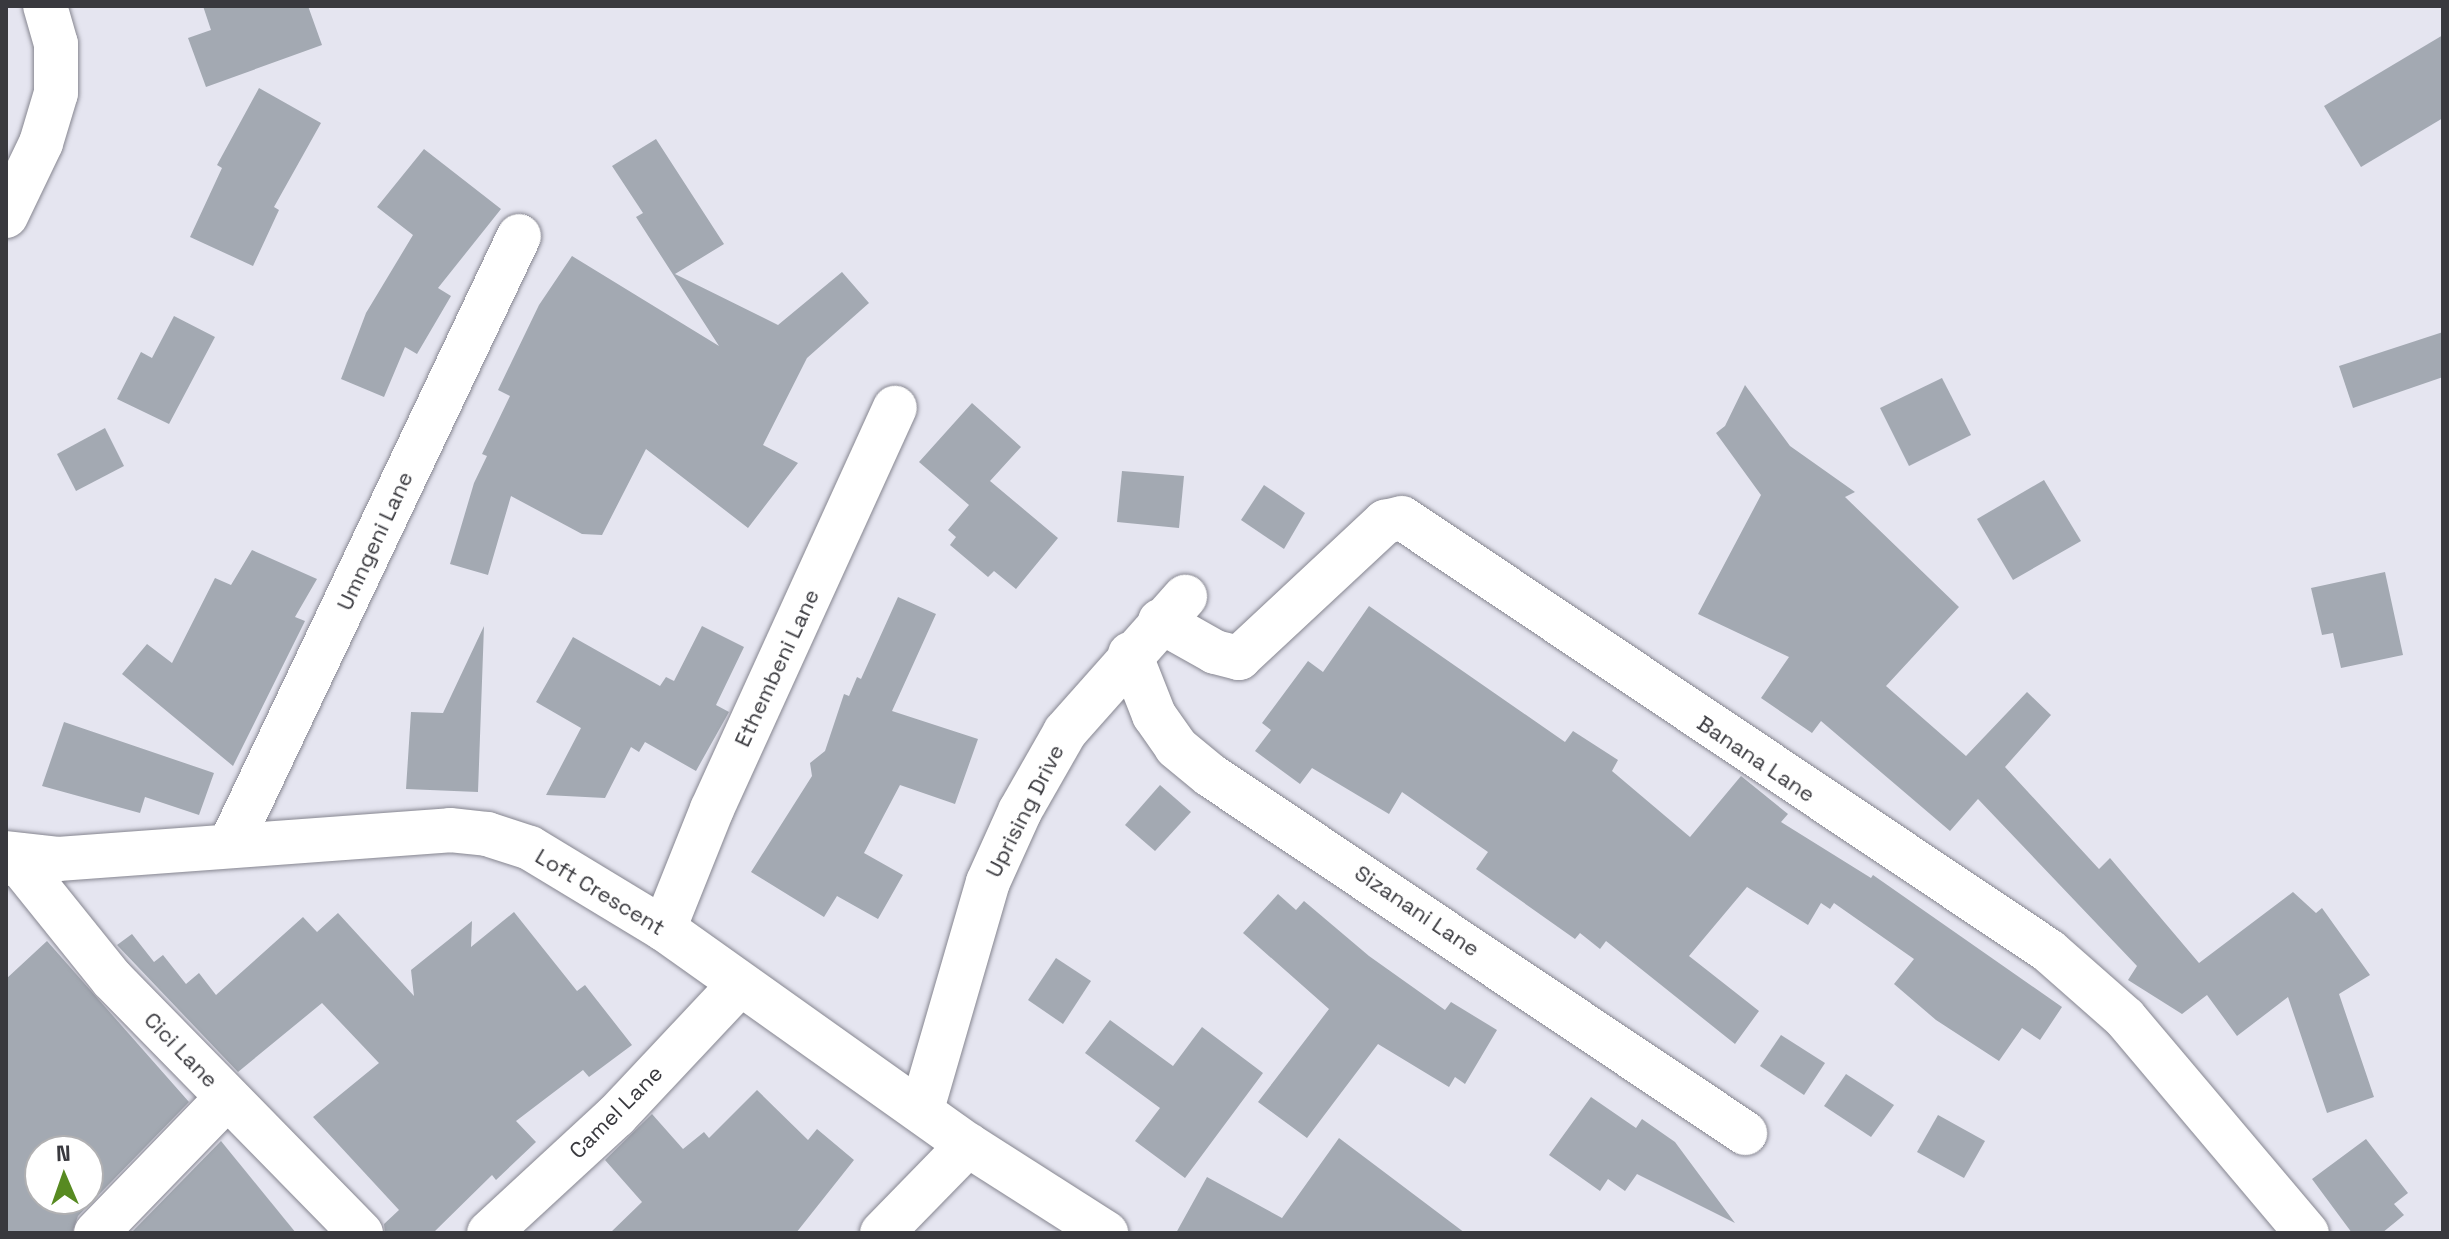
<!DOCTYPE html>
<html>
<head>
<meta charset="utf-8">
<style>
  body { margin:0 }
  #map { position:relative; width:2449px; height:1239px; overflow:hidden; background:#e5e5f0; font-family:"Space Grotesk",sans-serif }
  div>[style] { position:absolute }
  .building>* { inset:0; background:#a3a9b2 }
  .roads { filter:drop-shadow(0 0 2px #868690) drop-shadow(0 0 2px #868690) }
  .minor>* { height:44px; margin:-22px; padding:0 22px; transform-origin:22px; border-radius:22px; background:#fff }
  span { translate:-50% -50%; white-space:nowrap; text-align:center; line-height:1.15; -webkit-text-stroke:6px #fff; paint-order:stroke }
  .street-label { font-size:22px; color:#39393e }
  .frame { position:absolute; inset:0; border:8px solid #39393e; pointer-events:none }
  .north { position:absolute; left:24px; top:1135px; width:80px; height:80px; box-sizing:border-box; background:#fff; border:2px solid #b0b0b2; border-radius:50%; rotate:358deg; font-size:22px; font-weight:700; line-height:32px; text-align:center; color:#39393e }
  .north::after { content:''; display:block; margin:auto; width:28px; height:36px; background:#578a21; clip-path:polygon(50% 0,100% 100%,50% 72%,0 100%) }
</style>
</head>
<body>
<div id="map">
  <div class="building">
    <i style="clip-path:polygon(203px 6px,308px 6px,322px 45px,206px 87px,188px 38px,211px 30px)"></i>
    <i style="clip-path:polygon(2443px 35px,2443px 118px,2361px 167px,2324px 106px)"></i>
    <i style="clip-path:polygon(259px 88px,321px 123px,274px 207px,279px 210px,253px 266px,190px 237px,222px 168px,217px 165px)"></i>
    <i style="clip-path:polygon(656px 139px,724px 244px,675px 274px,778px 325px,842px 272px,869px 303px,807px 358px,763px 445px,798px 463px,748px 528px,646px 449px,602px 535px,582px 534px,511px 496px,488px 575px,450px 564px,474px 483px,487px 456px,482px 454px,510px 396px,498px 390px,539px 305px,572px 256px,719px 346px,636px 217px,643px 213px,612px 166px)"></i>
    <i style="clip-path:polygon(424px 149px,501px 209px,438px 288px,451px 296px,417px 354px,405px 347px,384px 397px,341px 379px,366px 313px,413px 235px,377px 207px)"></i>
    <i style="clip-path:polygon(174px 316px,215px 337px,169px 424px,117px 399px,141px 352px,152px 358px)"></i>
    <i style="clip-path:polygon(2443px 332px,2443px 377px,2353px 408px,2339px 366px)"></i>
    <i style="clip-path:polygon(1942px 378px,1971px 435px,1909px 466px,1880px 408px)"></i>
    <i style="clip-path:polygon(1745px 385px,1790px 446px,1855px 492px,1845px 497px,1959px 607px,1886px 686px,1966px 756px,2027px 692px,2051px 715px,2005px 767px,2099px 869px,2110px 858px,2199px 963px,2293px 892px,2316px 913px,2322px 908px,2370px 975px,2339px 994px,2374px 1097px,2327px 1113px,2288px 997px,2237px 1036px,2207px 995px,2182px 1014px,2128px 980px,2137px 966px,1978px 799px,1950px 831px,1821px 721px,1812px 733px,1761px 698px,1789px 657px,1698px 614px,1761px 495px,1716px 433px,1725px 426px)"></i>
    <i style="clip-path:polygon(972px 403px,1021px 447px,990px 481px,1058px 538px,1016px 589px,994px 571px,988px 577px,950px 545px,956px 537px,948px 530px,969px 505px,919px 462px)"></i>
    <i style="clip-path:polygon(105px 428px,124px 466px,76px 491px,57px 454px)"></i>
    <i style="clip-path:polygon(1122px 471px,1184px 476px,1179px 528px,1117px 522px)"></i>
    <i style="clip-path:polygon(2044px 480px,2081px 541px,2013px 580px,1977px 519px)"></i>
    <i style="clip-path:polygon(1264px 485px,1305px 513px,1284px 549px,1241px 520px)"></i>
    <i style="clip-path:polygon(252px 550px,317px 579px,295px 617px,305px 621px,233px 766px,122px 674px,147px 644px,172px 663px,215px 578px,231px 585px)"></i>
    <i style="clip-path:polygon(2385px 572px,2403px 655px,2341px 668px,2333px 633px,2322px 635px,2311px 588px)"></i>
    <i style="clip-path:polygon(898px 597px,936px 614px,892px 711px,978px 739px,955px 804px,900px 785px,864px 853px,903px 875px,878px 919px,837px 896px,824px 917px,751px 872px,812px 776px,810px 763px,825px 751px,844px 694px,849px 696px,857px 677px,861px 679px)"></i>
    <i style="clip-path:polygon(1369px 606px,1565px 742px,1573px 731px,1618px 760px,1612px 771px,1690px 837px,1741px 776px,1788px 814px,1781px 822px,1871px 878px,1873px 875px,2062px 1007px,2040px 1040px,2022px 1028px,1999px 1061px,1936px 1020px,1894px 984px,1914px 959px,1834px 903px,1830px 909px,1821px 903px,1808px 925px,1747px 887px,1689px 956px,1759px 1011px,1735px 1044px,1606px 941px,1600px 949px,1580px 933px,1575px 939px,1476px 869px,1488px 852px,1402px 792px,1389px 814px,1312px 768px,1300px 784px,1255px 751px,1271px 730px,1262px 723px,1308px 661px,1323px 672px)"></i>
    <i style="clip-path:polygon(484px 626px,478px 792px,406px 789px,411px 712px,443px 713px)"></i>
    <i style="clip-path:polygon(702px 626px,744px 647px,716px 705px,729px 712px,696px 771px,645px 742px,639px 752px,631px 747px,605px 798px,546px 795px,581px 728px,536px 702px,573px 637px,660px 686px,666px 677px,674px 681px)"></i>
    <i style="clip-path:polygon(64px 722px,214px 773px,199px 815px,145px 797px,140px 813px,42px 786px)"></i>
    <i style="clip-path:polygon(1160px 785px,1191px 812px,1155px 851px,1125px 825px)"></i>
    <i style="clip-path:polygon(1278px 894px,1296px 910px,1304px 901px,1369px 956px,1445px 1010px,1451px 1002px,1497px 1030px,1465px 1084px,1455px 1077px,1449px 1087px,1378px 1044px,1307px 1138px,1258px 1102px,1329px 1009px,1243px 933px)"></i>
    <i style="clip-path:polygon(514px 912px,577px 991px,585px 985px,632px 1045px,589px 1077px,583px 1070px,516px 1121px,536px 1142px,496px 1180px,492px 1175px,433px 1233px,385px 1233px,384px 1224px,399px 1210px,313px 1117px,379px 1063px,322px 1003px,238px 1072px,117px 945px,132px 934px,154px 962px,163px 955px,186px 984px,199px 973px,216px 995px,303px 917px,317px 932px,338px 913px,414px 996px,411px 970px,472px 921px,471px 947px)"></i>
    <i style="clip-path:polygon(evenodd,47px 941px,189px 1102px,78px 1216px,72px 1233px,6px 1233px,6px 979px,47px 941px,40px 1151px,88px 1151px,88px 1199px,40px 1199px,40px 1151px)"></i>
    <i style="clip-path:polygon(1056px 958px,1091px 981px,1063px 1024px,1028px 1000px)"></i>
    <i style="clip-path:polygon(1110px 1020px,1173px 1066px,1202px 1027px,1263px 1073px,1185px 1178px,1135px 1141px,1160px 1108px,1085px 1053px)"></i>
    <i style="clip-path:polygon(1781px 1035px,1825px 1063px,1804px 1095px,1760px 1066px)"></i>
    <i style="clip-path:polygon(1846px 1074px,1894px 1105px,1871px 1137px,1824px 1106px)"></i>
    <i style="clip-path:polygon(757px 1090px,808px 1140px,817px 1129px,854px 1160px,796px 1233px,610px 1233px,642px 1202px,605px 1160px,652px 1114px,683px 1149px,704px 1132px,709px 1138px)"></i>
    <i style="clip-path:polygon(1591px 1097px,1636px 1128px,1642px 1119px,1675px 1142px,1735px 1223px,1637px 1174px,1625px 1191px,1608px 1179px,1600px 1191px,1549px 1155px)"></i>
    <i style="clip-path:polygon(1938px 1115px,1985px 1141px,1964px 1178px,1917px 1152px)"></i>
    <i style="clip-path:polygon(1339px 1138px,1465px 1233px,1176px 1233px,1207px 1177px,1282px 1218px)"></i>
    <i style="clip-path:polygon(2366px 1139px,2408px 1193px,2394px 1204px,2404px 1215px,2382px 1233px,2352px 1233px,2312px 1179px)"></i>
    <i style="clip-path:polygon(221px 1141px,296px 1233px,131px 1233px)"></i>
  </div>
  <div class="roads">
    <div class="minor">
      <i style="left:6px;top:216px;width:81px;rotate:-64.4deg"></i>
      <i style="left:41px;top:143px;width:52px;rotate:-73.3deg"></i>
      <i style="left:56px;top:93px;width:49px;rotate:-90deg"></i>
      <i style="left:56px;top:44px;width:40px;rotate:-106deg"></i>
      <i style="left:1160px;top:621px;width:63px;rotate:29.4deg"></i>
      <i style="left:1215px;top:652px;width:25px;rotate:14deg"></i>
      <i style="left:1239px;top:658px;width:200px;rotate:-43deg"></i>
      <i style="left:1385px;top:522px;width:17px;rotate:-13deg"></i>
      <i style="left:1402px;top:518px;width:779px;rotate:33.79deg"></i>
      <i style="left:2049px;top:951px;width:101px;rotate:41.4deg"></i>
      <i style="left:2125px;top:1018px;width:282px;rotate:49.8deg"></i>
      <i style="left:1130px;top:654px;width:66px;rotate:68.5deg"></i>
      <i style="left:1154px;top:715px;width:39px;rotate:55deg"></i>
      <i style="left:1176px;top:747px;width:44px;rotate:39.5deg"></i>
      <i style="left:1210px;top:775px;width:644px;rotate:33.79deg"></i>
      <i style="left:230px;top:845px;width:674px;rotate:-64.61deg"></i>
      <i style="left:6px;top:853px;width:52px;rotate:6.6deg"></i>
      <i style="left:58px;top:859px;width:393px;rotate:-4.2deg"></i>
      <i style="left:450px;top:830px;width:37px;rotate:6deg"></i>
      <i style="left:487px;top:834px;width:45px;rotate:18deg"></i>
      <i style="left:530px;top:848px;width:157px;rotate:31.2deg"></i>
      <i style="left:664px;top:929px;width:373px;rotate:35.4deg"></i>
      <i style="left:968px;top:1145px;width:164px;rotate:32.5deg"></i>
      <i style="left:6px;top:864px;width:11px;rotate:-49deg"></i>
      <i style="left:13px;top:856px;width:158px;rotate:51.2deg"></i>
      <i style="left:112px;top:979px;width:356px;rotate:45.6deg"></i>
      <i style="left:664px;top:929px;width:129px;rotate:-68.2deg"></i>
      <i style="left:712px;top:809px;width:441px;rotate:-65.5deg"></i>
      <i style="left:922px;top:1109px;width:236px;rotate:-73.8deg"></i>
      <i style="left:988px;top:882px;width:78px;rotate:-65.7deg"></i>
      <i style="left:1020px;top:811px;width:91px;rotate:-60.3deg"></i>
      <i style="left:1065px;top:732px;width:181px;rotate:-48.4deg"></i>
      <i style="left:96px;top:1233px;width:188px;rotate:-45.9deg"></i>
      <i style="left:489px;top:1233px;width:173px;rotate:-42.7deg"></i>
      <i style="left:616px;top:1116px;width:178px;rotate:-46.8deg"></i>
      <i style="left:882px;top:1233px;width:123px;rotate:-45.7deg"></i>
    </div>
  </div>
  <div class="street-label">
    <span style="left:375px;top:541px;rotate:-65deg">Umngeni Lane</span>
    <span style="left:777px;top:668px;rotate:-65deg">Ethembeni Lane</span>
    <span style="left:1756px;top:759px;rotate:34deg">Banana Lane</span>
    <span style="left:1025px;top:811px;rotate:-63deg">Uprising Drive</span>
    <span style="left:600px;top:892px;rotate:31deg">Loft Crescent</span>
    <span style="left:1417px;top:911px;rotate:34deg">Sizanani Lane</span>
    <span style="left:181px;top:1050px;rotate:46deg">Cici Lane</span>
    <span style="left:616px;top:1112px;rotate:-45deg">Camel Lane</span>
  </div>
  <div class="frame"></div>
  <div class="north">N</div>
</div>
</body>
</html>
